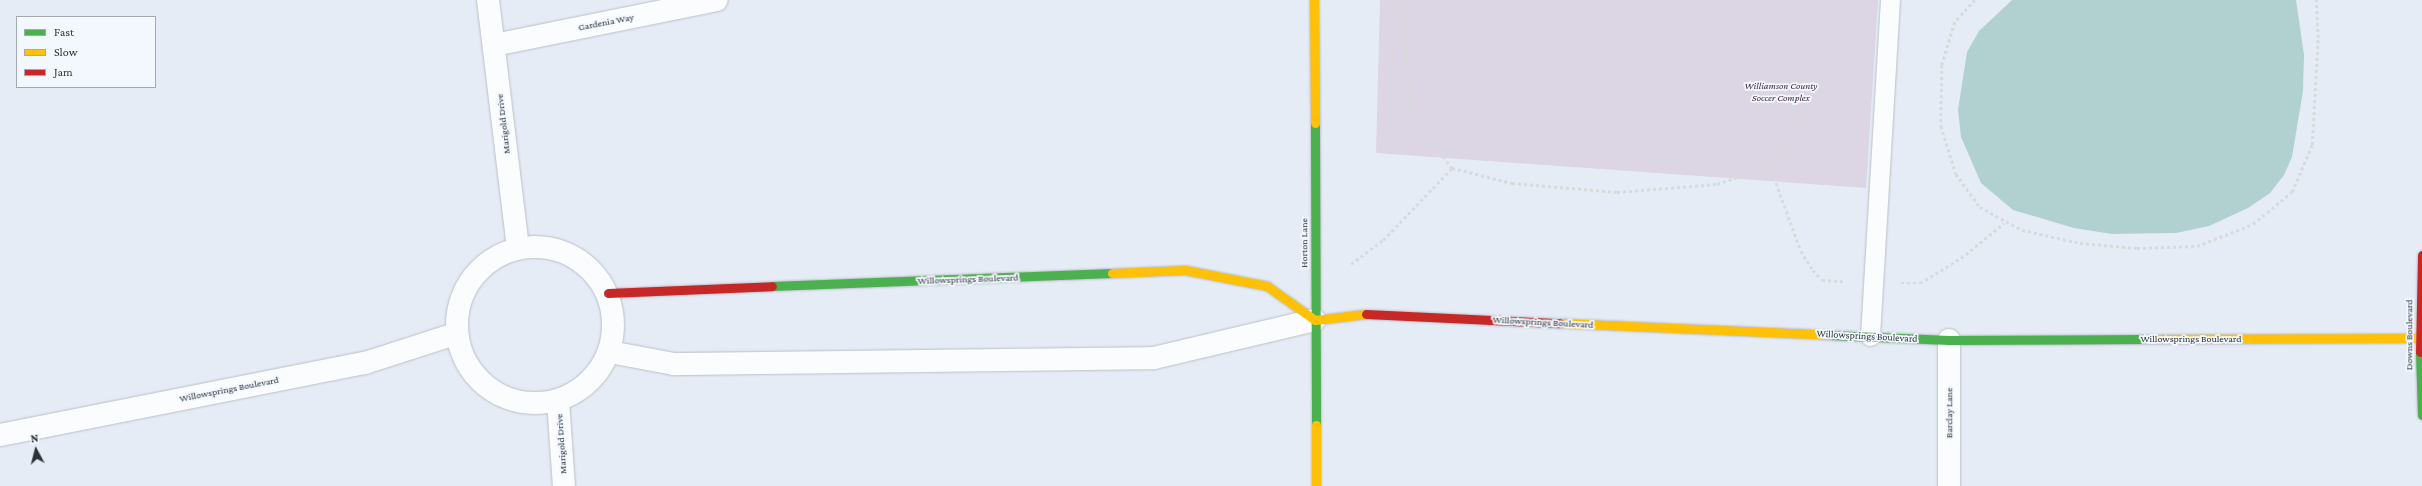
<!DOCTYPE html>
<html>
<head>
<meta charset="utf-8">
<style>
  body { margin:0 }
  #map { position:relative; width:2422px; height:486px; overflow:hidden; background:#e6ecf6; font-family:"Crimson Pro",serif }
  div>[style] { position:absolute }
  .green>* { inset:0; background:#dcd5e3 }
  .water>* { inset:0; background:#b1d1d1 }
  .path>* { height:2.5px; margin-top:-1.25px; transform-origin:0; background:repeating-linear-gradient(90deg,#d8dadc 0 3px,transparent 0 6px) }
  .roads { filter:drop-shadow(0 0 1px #bbc0c8) drop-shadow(0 0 1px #bbc0c8) }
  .lane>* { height:19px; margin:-9.5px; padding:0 9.5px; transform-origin:9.5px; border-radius:9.5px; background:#fbfcfe }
  .street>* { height:22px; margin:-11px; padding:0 11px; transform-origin:11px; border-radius:11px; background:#fbfcfe }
  .street>.ring { margin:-11px; padding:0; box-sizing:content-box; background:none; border:22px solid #fbfcfe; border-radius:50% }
  .fast>* { height:9px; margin:-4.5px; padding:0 4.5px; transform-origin:4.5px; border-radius:4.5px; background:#4caf50 }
  .slow>* { height:9px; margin:-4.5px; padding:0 4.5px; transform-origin:4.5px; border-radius:4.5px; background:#ffc107 }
  .jam>* { height:9px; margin:-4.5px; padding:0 4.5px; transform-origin:4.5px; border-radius:4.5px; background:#c62828 }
  span { translate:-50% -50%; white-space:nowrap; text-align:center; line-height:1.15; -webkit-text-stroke:3.5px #f3f8ff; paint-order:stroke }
  .street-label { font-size:10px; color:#2d3238 }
  .park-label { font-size:10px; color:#3f1d40; font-style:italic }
  .legend { position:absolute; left:16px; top:16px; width:140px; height:72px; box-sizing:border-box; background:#f3f8ff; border:1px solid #a4a9af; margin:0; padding:5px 7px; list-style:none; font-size:12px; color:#2d3238 }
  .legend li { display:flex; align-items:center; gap:8px; height:20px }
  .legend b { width:20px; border:1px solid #a4a9af }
  .north { position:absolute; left:16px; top:430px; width:40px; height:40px; -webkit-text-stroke:3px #f3f8ff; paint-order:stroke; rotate:353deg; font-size:11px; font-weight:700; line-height:16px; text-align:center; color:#2d3238 }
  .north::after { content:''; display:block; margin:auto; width:14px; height:18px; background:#2d3238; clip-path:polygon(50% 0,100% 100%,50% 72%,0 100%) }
</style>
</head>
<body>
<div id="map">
  <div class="green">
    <i style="clip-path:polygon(1380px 0,1878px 0,1866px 188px,1376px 153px)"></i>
  </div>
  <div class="water">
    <i style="clip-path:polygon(2012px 0,2296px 0,2304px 55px,2303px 91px,2292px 157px,2284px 175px,2270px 193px,2248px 208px,2209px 226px,2176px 233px,2112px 234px,2074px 228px,2013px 210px,1981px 183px,1961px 137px,1958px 110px,1967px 52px,1979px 31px)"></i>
  </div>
  <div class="path">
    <i style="left:1402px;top:0;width:113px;rotate:85.4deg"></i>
    <i style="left:1411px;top:113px;width:69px;rotate:53.3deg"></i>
    <i style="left:1452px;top:168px;width:62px;rotate:14deg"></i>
    <i style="left:1512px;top:183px;width:105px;rotate:4.9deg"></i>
    <i style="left:1617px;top:192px;width:100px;rotate:-4.6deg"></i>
    <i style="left:1717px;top:184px;width:56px;rotate:-18.8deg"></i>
    <i style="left:1770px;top:166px;width:37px;rotate:-44deg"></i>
    <i style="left:1797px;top:140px;width:64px;rotate:-75.5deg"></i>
    <i style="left:1813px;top:78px;width:78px;rotate:-87.8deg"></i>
    <i style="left:1975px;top:0;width:30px;rotate:132deg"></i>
    <i style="left:1955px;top:22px;width:45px;rotate:106.8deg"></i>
    <i style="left:1942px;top:65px;width:61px;rotate:90.9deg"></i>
    <i style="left:1941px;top:126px;width:50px;rotate:72.6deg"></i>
    <i style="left:1956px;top:174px;width:41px;rotate:54deg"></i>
    <i style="left:1980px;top:207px;width:48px;rotate:28.7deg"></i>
    <i style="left:2022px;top:230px;width:59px;rotate:12.6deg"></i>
    <i style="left:2080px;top:243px;width:57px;rotate:5deg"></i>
    <i style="left:2137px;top:248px;width:60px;rotate:-1.9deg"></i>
    <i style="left:2197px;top:246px;width:60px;rotate:-21.4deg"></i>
    <i style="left:2253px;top:224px;width:50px;rotate:-39.4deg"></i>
    <i style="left:2292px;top:192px;width:51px;rotate:-66.9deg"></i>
    <i style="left:2312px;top:145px;width:107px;rotate:-86.8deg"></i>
    <i style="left:2318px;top:38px;width:38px;rotate:-93deg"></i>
    <i style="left:1770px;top:166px;width:90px;rotate:70deg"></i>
    <i style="left:1801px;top:251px;width:22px;rotate:58deg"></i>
    <i style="left:1813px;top:270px;width:13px;rotate:48deg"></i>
    <i style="left:1822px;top:280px;width:22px;rotate:3deg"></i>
    <i style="left:1351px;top:264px;width:40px;rotate:-37deg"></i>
    <i style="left:1383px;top:240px;width:100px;rotate:-46.2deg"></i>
    <i style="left:1901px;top:283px;width:19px"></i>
    <i style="left:1920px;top:283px;width:48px;rotate:-31.4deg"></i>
    <i style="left:1961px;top:258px;width:55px;rotate:-39.1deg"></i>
  </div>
  <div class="roads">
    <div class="lane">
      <i style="left:1870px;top:336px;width:337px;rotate:-86.6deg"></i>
    </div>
    <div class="street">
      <i style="left:488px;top:0;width:249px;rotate:83.1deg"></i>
      <i style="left:494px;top:45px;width:227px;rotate:-11.4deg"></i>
      <i class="ring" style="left:457px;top:247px;width:134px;height:134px"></i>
      <i style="left:610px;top:352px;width:65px;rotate:10.6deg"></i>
      <i style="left:674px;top:364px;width:480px;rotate:-0.7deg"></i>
      <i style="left:1154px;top:358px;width:165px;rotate:-13.3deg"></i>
      <i style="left:558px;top:401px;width:85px;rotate:86deg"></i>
      <i style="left:0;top:435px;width:372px;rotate:-11.2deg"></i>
      <i style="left:365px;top:363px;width:95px;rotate:-17.9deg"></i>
      <i style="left:1949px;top:486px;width:146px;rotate:-90deg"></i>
    </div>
    <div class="fast">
      <i style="left:1315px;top:123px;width:302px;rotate:89.8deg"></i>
      <i style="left:772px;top:286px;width:340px;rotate:-2.2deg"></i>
      <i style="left:1830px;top:335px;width:119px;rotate:2.4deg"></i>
      <i style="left:1949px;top:340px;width:199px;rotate:-0.3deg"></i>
      <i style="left:2420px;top:352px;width:63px;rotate:88.2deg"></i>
    </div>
    <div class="slow">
      <i style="left:1314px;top:0;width:123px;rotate:89.5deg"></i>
      <i style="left:1112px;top:273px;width:73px;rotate:-2.4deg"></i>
      <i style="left:1185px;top:270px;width:84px;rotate:11deg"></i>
      <i style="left:1267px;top:286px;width:59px;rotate:35.3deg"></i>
      <i style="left:1315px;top:320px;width:51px;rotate:-6.7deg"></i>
      <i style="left:1560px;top:323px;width:270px;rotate:2.5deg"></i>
      <i style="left:2148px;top:339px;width:271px;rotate:-0.2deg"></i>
      <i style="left:1316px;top:425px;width:61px;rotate:90deg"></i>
    </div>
    <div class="jam">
      <i style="left:608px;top:293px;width:164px;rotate:-2.4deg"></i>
      <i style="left:1366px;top:314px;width:194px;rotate:2.7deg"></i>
      <i style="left:2420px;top:352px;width:97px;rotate:-88.8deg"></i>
    </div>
  </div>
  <div class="street-label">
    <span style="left:606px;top:22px;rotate:-11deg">Gardenia Way</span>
    <span style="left:503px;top:124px;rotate:-97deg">Marigold Drive</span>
    <span style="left:1304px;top:243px;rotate:-90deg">Horton Lane</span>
    <span style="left:968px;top:279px;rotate:-2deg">Willowsprings Boulevard</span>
    <span style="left:1543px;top:322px;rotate:3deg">Willowsprings Boulevard</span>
    <span style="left:2409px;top:335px;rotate:-90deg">Downs Boulevard</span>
    <span style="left:1867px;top:336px;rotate:3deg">Willowsprings Boulevard</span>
    <span style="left:2191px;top:339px">Willowsprings Boulevard</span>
    <span style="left:229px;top:389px;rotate:-11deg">Willowsprings Boulevard</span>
    <span style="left:1949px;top:413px;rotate:-90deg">Barclay Lane</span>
    <span style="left:561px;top:444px;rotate:-94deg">Marigold Drive</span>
  </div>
  <div class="park-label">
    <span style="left:1781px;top:91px">Williamson County<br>Soccer Complex</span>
  </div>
  <ul class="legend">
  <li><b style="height:5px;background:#4caf50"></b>Fast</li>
  <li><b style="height:5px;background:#ffc107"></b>Slow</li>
  <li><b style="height:5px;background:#c62828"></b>Jam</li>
  </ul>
  <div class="north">N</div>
</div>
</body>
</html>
